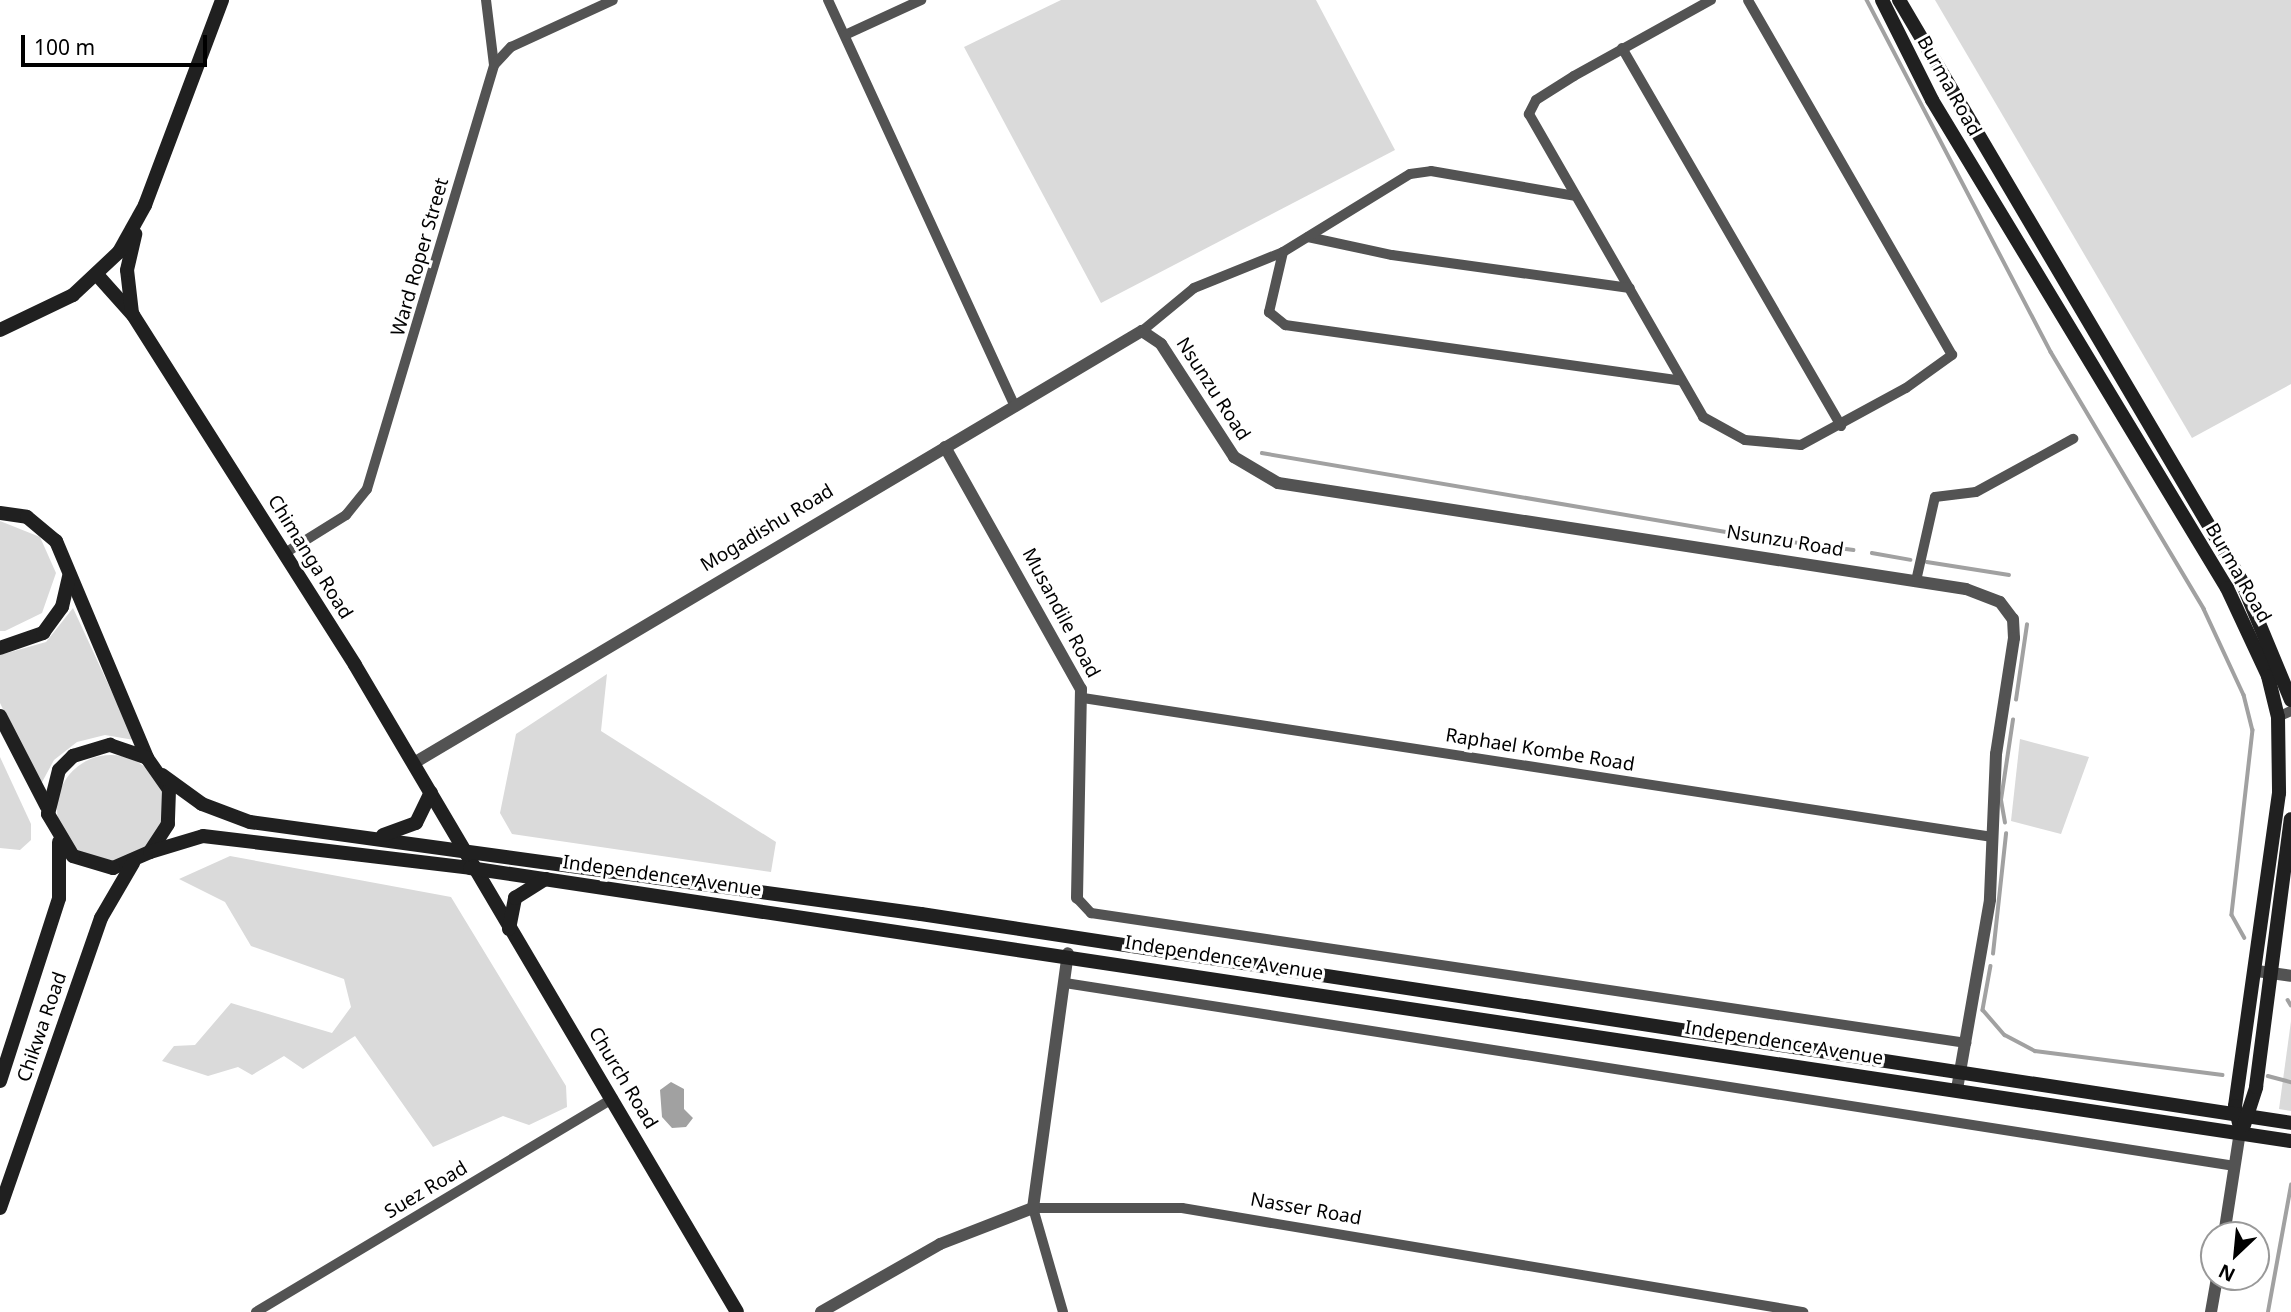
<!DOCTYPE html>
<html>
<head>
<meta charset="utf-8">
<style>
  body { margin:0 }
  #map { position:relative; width:2291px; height:1312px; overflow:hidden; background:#fff; font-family:"Noto Sans",sans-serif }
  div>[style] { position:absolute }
  .green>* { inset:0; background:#dadada }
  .round { border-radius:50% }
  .water>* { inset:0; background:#a1a1a1 }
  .stream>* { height:3.5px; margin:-1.75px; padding:0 1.75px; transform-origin:1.75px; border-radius:1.75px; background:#a1a1a1 }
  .minor>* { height:10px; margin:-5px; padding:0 5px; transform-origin:5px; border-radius:5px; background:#535353 }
  .tertiary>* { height:12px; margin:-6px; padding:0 6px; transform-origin:6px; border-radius:6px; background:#535353 }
  .secondary>* { height:14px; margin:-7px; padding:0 7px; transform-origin:7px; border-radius:7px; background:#202020 }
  span { translate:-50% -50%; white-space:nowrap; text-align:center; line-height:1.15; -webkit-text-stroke:6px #fff; paint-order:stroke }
  .street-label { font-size:19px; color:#000 }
  .north { position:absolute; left:2200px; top:1221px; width:70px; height:70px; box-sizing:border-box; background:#fff; border:2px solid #999; border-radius:50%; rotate:206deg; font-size:19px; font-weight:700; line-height:28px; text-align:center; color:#000 }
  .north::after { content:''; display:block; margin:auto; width:24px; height:32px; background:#000; clip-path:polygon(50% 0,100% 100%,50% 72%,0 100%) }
  .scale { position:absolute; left:21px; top:35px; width:186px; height:32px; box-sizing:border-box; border:4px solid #000; border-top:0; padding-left:9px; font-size:21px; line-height:24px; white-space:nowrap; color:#000; -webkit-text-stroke:5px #fff; paint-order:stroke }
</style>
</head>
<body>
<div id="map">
  <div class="green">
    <i style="clip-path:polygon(1061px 0,1316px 0,1395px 150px,1101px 303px,964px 47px)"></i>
    <i style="clip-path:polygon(1935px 0,2291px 0,2291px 384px,2192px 438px)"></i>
    <i style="clip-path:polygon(0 521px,40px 537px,56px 573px,42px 613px,5px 631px,0 631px)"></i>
    <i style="clip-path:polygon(73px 608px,134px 740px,105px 735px,77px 742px,54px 760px,40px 786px,0 703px,0 655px,46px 642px)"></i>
    <i style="clip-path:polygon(607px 674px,601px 731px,776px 842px,771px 872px,512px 834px,500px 813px,516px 734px)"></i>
    <i style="clip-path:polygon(2020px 739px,2089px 757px,2061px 834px,2011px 821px)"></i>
    <i class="round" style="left:57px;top:755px;width:108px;height:108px"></i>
    <i style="clip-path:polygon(0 757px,31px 824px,31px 840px,20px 850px,0 848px)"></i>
    <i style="clip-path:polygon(230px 856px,451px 897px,566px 1086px,567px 1107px,529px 1125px,503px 1116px,433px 1147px,355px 1036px,303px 1069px,284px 1056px,252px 1075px,238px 1067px,208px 1076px,162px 1061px,174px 1046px,195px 1045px,231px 1003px,332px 1033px,351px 1007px,344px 979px,251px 946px,225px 902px,179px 879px)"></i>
    <i style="clip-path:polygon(2291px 1021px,2291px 1111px,2279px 1109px)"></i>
  </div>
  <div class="water">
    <i style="clip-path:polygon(671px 1082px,684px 1089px,684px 1109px,693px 1118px,686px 1127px,672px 1128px,662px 1117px,660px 1090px)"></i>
  </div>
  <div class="stream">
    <i style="left:1867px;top:0;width:397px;rotate:62.4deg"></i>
    <i style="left:2051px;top:352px;width:299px;rotate:59.2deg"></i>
    <i style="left:2204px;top:609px;width:95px;rotate:65.1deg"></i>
    <i style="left:2244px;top:695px;width:36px;rotate:76deg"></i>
    <i style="left:2253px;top:730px;width:186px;rotate:96.5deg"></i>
    <i style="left:2232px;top:915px;width:26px;rotate:61deg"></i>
    <i style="left:1262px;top:453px;width:512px;rotate:9.66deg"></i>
    <i style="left:1784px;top:541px;width:70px;rotate:7.4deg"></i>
    <i style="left:1872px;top:553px;width:39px;rotate:10deg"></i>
    <i style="left:1927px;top:562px;width:83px;rotate:9deg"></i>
    <i style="left:2016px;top:700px;width:76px;rotate:-81.7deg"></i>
    <i style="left:2005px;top:823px;width:23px;rotate:-100deg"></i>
    <i style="left:2001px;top:800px;width:81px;rotate:-81.5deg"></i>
    <i style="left:1993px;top:954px;width:121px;rotate:-83.8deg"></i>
    <i style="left:1991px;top:966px;width:45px;rotate:100.3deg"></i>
    <i style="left:1983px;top:1010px;width:33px;rotate:49deg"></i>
    <i style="left:2005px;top:1035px;width:34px;rotate:28deg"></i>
    <i style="left:2035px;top:1051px;width:189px;rotate:7.3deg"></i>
    <i style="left:2288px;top:1000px;width:6px;rotate:59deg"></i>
    <i style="left:2268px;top:1076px;width:24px;rotate:15deg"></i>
    <i style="left:2268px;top:1312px;width:129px;rotate:-79.7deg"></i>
  </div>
  <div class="minor">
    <i style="left:486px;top:0;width:65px;rotate:83deg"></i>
    <i style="left:828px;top:0;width:443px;rotate:65.3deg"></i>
    <i style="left:1711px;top:0;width:157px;rotate:151deg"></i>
    <i style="left:1574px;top:76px;width:45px;rotate:147.7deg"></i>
    <i style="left:1536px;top:100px;width:16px;rotate:117deg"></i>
    <i style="left:1529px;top:114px;width:349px;rotate:60.1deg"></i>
    <i style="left:1703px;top:417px;width:48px;rotate:28.7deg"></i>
    <i style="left:1745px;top:440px;width:56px;rotate:5.1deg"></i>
    <i style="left:1801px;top:445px;width:119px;rotate:-28.5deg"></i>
    <i style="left:1906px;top:388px;width:57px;rotate:-35.7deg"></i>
    <i style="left:1952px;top:355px;width:409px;rotate:-119.9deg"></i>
    <i style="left:845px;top:35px;width:84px;rotate:-24.7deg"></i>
    <i style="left:1622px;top:48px;width:437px;rotate:59.9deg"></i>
    <i style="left:1308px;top:237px;width:86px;rotate:12.1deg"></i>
    <i style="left:1392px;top:255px;width:240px;rotate:7.9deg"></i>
    <i style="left:1283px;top:252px;width:62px;rotate:103.1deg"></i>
    <i style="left:1269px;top:312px;width:21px;rotate:39deg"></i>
    <i style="left:1285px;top:325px;width:400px;rotate:8deg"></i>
    <i style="left:1142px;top:331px;width:67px;rotate:-39.6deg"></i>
    <i style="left:1194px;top:288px;width:96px;rotate:-22deg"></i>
    <i style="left:1283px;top:252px;width:149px;rotate:-31.6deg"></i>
    <i style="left:1410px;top:174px;width:21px;rotate:-8deg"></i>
    <i style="left:1431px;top:171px;width:146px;rotate:9.8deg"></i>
    <i style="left:285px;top:553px;width:72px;rotate:-31.9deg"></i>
    <i style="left:346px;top:515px;width:33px;rotate:-51deg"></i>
    <i style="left:367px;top:489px;width:443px;rotate:-73.3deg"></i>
    <i style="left:494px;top:65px;width:25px;rotate:-47deg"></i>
    <i style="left:511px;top:47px;width:112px;rotate:-24.7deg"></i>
    <i style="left:1916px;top:581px;width:86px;rotate:-77.3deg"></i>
    <i style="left:1935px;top:497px;width:41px;rotate:-7deg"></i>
    <i style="left:1976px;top:492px;width:111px;rotate:-28.7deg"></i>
    <i style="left:1083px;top:698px;width:920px;rotate:8.69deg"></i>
    <i style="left:2278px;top:717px;width:14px;rotate:-25deg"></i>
    <i style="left:1077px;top:898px;width:21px;rotate:47deg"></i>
    <i style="left:1091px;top:913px;width:885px;rotate:8.45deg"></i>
    <i style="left:1065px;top:983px;width:1184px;rotate:8.89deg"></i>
    <i style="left:256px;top:1312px;width:416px;rotate:-30.9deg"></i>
    <i style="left:1063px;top:1312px;width:108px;rotate:-106.1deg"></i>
    <i style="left:1033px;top:1208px;width:149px"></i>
    <i style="left:1182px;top:1208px;width:630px;rotate:9.51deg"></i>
  </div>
  <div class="tertiary">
    <i style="left:945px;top:447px;width:278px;rotate:60.7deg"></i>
    <i style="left:1081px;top:689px;width:209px;rotate:91.1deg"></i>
    <i style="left:414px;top:763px;width:847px;rotate:-30.69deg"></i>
    <i style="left:1142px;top:331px;width:23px;rotate:34deg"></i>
    <i style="left:1161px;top:344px;width:135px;rotate:57.1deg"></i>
    <i style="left:1234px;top:457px;width:51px;rotate:30.6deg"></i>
    <i style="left:1278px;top:483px;width:696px;rotate:8.76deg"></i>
    <i style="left:1966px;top:589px;width:36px;rotate:21deg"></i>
    <i style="left:2000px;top:602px;width:21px;rotate:53deg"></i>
    <i style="left:2013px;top:619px;width:19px;rotate:87deg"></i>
    <i style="left:2014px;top:638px;width:117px;rotate:98.8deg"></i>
    <i style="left:1996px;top:754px;width:146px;rotate:92.4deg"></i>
    <i style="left:1990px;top:900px;width:192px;rotate:99.9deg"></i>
    <i style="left:2257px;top:971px;width:34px;rotate:8deg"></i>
    <i style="left:2224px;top:1235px;width:104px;rotate:-81.2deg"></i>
    <i style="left:821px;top:1312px;width:137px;rotate:-29.7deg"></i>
    <i style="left:940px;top:1244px;width:100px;rotate:-21.2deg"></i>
    <i style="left:1033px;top:1208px;width:257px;rotate:-82.2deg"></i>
    <i style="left:2211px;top:1312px;width:36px;rotate:-80deg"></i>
  </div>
  <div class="secondary">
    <i style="left:1882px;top:0;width:112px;rotate:63.4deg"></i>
    <i style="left:1932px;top:100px;width:570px;rotate:58.85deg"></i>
    <i style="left:2227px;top:588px;width:97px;rotate:65deg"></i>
    <i style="left:2268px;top:676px;width:42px;rotate:76.3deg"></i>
    <i style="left:2278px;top:717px;width:76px;rotate:89.2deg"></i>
    <i style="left:2279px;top:793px;width:316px;rotate:98deg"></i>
    <i style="left:2235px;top:1106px;width:18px;rotate:77deg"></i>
    <i style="left:1899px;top:0;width:673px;rotate:59.47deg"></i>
    <i style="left:2241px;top:580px;width:130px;rotate:67.4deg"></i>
    <i style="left:99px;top:277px;width:51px;rotate:48.2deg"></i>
    <i style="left:133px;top:315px;width:414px;rotate:57.6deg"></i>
    <i style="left:355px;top:665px;width:751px;rotate:59.44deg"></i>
    <i style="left:132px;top:313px;width:43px;rotate:-96.6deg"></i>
    <i style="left:127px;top:270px;width:37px;rotate:-77deg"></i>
    <i style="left:0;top:330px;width:81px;rotate:-25.6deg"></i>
    <i style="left:73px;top:295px;width:63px;rotate:-43.1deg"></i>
    <i style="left:119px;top:252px;width:54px;rotate:-61deg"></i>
    <i style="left:145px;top:205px;width:219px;rotate:-69.4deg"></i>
    <i style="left:0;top:513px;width:27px;rotate:8deg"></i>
    <i style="left:27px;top:517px;width:38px;rotate:40deg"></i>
    <i style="left:56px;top:541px;width:235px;rotate:67.2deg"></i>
    <i style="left:147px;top:758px;width:39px;rotate:55deg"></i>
    <i style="left:169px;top:790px;width:34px;rotate:92deg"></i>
    <i style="left:168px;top:824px;width:33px;rotate:123deg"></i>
    <i style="left:150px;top:852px;width:40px;rotate:156.6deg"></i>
    <i style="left:113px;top:868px;width:42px;rotate:-163.3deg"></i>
    <i style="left:73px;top:856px;width:49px;rotate:-120.8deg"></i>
    <i style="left:48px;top:814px;width:45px;rotate:-76deg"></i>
    <i style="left:59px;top:770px;width:20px;rotate:-45deg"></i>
    <i style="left:73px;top:756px;width:39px;rotate:-17deg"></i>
    <i style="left:110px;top:745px;width:39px;rotate:19deg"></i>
    <i style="left:0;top:648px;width:46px;rotate:-19.2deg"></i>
    <i style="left:43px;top:633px;width:32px;rotate:-54deg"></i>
    <i style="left:62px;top:607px;width:31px;rotate:-77deg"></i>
    <i style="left:0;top:716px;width:102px;rotate:62.7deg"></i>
    <i style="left:162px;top:775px;width:49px;rotate:35.9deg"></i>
    <i style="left:202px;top:804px;width:51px;rotate:20.6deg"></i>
    <i style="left:250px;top:822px;width:677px;rotate:7.81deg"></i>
    <i style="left:921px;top:914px;width:1386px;rotate:8.67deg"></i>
    <i style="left:383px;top:835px;width:35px;rotate:-20deg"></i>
    <i style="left:416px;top:823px;width:34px;rotate:-64deg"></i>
    <i style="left:150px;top:852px;width:55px;rotate:-16.8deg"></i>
    <i style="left:203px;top:836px;width:269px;rotate:6.8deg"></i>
    <i style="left:470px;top:868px;width:1841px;rotate:8.53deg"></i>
    <i style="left:509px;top:929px;width:32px;rotate:-79deg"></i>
    <i style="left:515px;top:898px;width:36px;rotate:-32deg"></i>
    <i style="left:0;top:1081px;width:192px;rotate:-72.1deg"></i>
    <i style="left:59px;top:898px;width:56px;rotate:-90deg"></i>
    <i style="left:2244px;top:1125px;width:40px;rotate:-72deg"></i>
    <i style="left:2256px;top:1087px;width:270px;rotate:-82.6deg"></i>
    <i style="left:0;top:1208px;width:307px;rotate:-70.8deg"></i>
    <i style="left:101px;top:918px;width:64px;rotate:-59.8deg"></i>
  </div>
  <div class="street-label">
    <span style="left:1949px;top:86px;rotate:61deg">Burma Road</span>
    <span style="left:420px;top:257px;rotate:-74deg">Ward Roper Street</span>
    <span style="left:1213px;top:389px;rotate:57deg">Nsunzu Road</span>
    <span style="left:767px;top:528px;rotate:-31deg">Mogadishu Road</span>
    <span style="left:1785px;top:541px;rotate:9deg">Nsunzu Road</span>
    <span style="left:310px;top:557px;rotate:58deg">Chimanga Road</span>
    <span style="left:2238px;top:573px;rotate:60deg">Burma Road</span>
    <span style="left:1061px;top:613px;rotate:62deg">Musandile Road</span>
    <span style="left:1540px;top:750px;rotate:9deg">Raphael Kombe Road</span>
    <span style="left:662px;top:876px;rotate:8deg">Independence Avenue</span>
    <span style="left:1224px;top:958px;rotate:9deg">Independence Avenue</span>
    <span style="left:42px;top:1027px;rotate:-71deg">Chikwa Road</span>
    <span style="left:1784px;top:1043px;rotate:9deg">Independence Avenue</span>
    <span style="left:623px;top:1078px;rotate:59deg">Church Road</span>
    <span style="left:426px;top:1190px;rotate:-31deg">Suez Road</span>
    <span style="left:1306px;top:1209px;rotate:10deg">Nasser Road</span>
  </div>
  <div class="north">N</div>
  <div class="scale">100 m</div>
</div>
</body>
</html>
